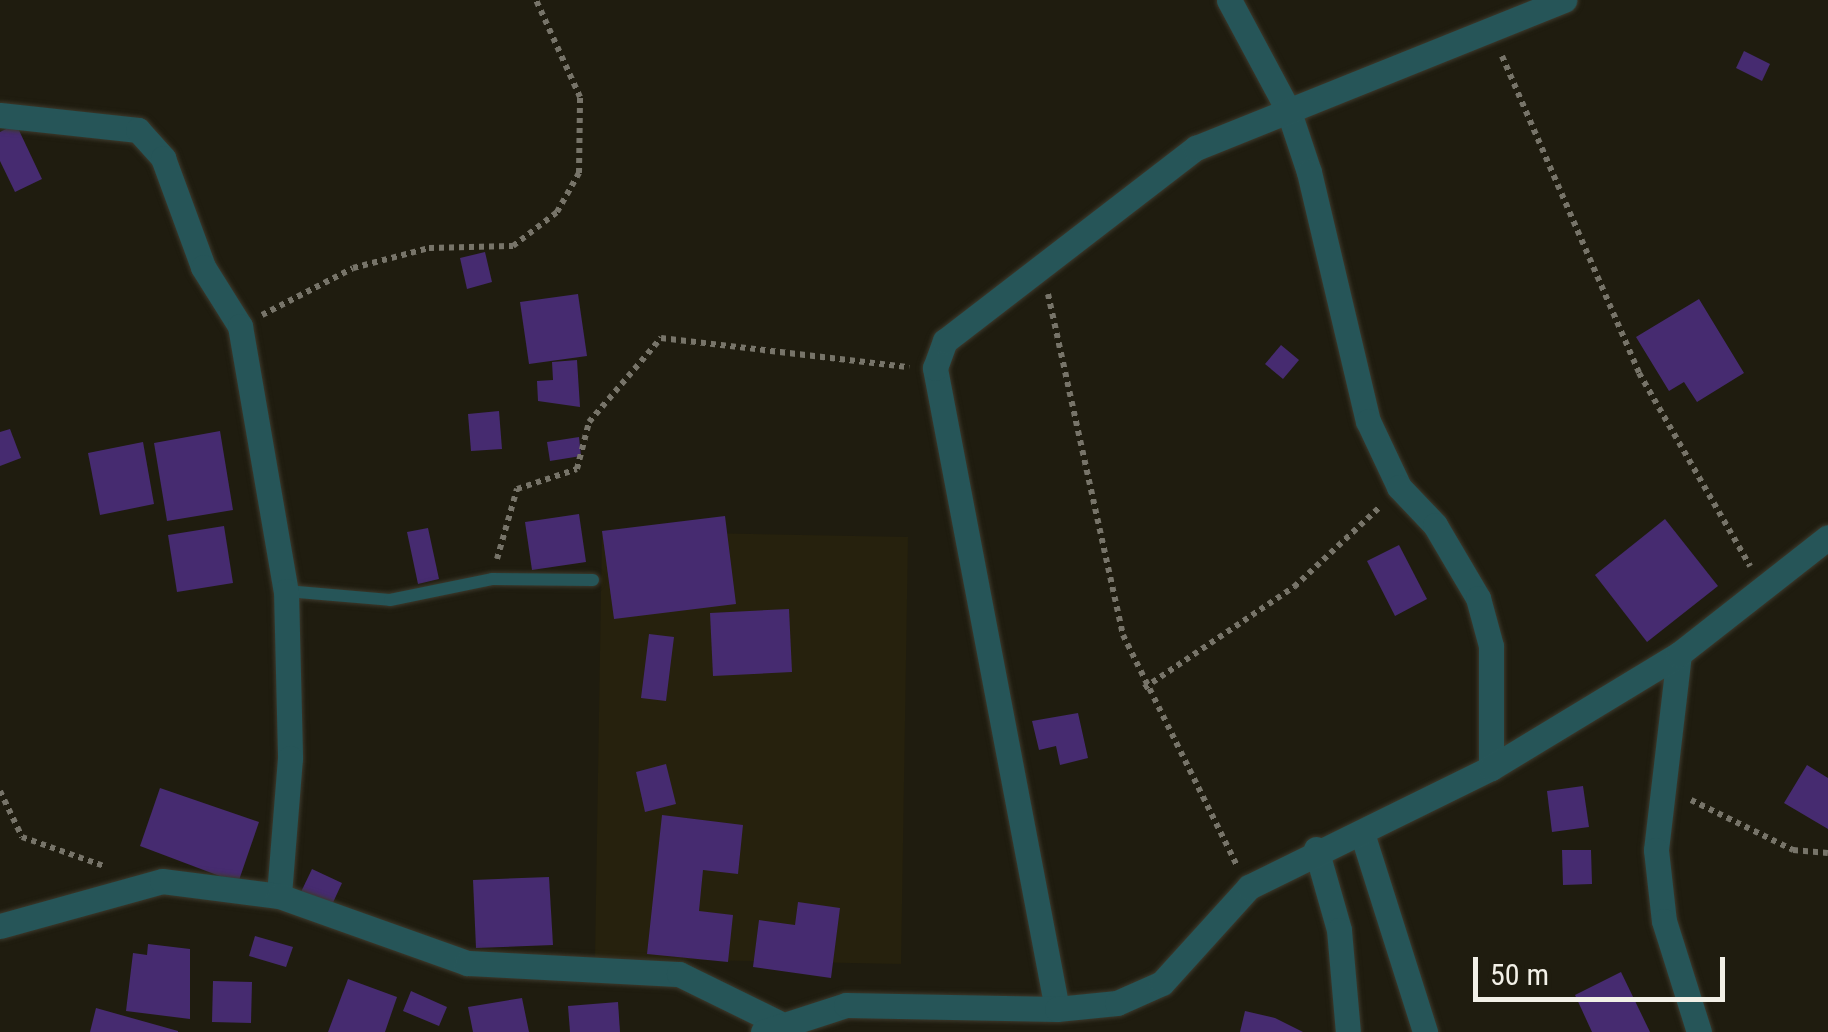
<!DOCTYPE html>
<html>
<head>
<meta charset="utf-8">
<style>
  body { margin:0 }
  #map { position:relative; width:1828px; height:1032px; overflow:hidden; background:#1f1c0f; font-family:"Roboto Condensed",sans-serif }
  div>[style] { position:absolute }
  .built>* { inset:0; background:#26210d }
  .building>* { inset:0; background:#462b70 }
  .path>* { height:6px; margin-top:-3px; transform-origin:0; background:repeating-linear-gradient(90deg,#777469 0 5px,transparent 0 10px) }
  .roads { filter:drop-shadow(0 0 2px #3d3a2d) drop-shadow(0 0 2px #3d3a2d) }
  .service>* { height:12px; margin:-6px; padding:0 6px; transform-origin:6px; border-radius:6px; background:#265558 }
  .minor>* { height:25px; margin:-12.5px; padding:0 12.5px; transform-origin:12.5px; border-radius:12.5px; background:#265558 }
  span { translate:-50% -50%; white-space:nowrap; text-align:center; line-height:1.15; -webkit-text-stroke:8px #1f1c0f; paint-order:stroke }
  .scale { position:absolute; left:1473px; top:957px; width:252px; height:45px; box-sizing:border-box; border:5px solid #f2f0e7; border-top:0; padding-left:12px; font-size:30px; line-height:35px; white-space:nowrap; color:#f2f0e7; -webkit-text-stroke:8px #1f1c0f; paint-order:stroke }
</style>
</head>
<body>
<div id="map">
  <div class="built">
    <i style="clip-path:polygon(602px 531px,908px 537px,901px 964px,595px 958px)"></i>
  </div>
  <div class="building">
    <i style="clip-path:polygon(1744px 51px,1770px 64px,1762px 81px,1736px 68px)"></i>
    <i style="clip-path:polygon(16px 124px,42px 179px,15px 192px,0 161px,0 132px)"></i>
    <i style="clip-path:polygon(485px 252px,492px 282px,467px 289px,460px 258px)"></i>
    <i style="clip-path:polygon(578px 294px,587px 356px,529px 364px,520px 302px)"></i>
    <i style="clip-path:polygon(1699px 299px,1744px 373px,1697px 402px,1684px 382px,1669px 391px,1636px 337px)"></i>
    <i style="clip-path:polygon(1281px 345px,1299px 360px,1283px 379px,1265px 364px)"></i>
    <i style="clip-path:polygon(577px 360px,580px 407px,538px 401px,537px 381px,553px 380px,552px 362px)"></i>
    <i style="clip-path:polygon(499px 411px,502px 449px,471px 451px,468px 414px)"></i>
    <i style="clip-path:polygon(10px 429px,21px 458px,0 466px,0 432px)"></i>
    <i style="clip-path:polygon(220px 431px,233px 510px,167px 521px,154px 443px)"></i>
    <i style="clip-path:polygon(579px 437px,581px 456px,550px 461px,547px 442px)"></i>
    <i style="clip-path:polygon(143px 442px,154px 504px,100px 515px,88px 453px)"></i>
    <i style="clip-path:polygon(579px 514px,586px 562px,532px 570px,525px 522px)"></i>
    <i style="clip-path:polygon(725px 516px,736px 604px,614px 619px,602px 531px)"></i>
    <i style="clip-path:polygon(1665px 519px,1718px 586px,1647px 642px,1595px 575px)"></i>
    <i style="clip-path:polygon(224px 526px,233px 583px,177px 592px,168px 535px)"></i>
    <i style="clip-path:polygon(428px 528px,439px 579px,418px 584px,407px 532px)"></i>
    <i style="clip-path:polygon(1399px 545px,1427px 599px,1395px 616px,1367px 561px)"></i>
    <i style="clip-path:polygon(789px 609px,792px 672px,713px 676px,710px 613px)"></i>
    <i style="clip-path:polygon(649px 634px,674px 637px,666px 701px,641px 698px)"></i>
    <i style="clip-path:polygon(1078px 713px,1088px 758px,1060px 765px,1056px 746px,1039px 750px,1032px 721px)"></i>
    <i style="clip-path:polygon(666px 764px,676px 804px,645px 812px,636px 772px)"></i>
    <i style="clip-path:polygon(1807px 765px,1828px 778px,1828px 829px,1784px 803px)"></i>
    <i style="clip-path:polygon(1583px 786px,1589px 827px,1552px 832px,1547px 791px)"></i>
    <i style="clip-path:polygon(160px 788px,259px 822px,238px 883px,140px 846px)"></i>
    <i style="clip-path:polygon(662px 815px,743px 825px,738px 874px,703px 870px,699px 911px,733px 915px,728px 962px,647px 954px)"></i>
    <i style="clip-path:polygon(1562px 850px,1591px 850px,1592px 884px,1563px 885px)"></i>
    <i style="clip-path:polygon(312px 869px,342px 883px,330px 909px,300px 894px)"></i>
    <i style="clip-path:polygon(549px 877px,553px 945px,476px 948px,473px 880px)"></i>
    <i style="clip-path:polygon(798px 902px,840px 908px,831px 978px,753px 967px,759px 920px,795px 925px)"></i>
    <i style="clip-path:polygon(255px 936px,293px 947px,286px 967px,249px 956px)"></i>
    <i style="clip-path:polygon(148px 944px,190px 949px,190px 1019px,126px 1011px,133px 953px,147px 955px)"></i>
    <i style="clip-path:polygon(1621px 972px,1650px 1032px,1592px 1032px,1575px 995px)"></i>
    <i style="clip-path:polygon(348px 979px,397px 997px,385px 1032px,328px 1032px)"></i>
    <i style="clip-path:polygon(213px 981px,252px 982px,251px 1023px,212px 1022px)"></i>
    <i style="clip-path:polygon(411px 991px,447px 1007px,439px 1026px,403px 1011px)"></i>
    <i style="clip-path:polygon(522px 998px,529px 1032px,473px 1032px,468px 1007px)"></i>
    <i style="clip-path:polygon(618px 1002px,620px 1032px,570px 1032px,568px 1006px)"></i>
    <i style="clip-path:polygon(96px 1008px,178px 1031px,178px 1032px,90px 1032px)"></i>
    <i style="clip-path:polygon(1245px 1011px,1275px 1018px,1303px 1032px,1240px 1032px)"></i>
  </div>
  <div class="path">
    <i style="left:1502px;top:56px;width:345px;rotate:66.6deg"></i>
    <i style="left:1639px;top:373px;width:223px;rotate:60.1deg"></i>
    <i style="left:1048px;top:294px;width:349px;rotate:77.6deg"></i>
    <i style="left:1123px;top:635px;width:258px;rotate:63.7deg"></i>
    <i style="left:262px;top:315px;width:102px;rotate:-27.3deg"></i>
    <i style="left:353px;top:268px;width:79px;rotate:-14.7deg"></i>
    <i style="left:429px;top:248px;width:84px;rotate:-1.4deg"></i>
    <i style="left:513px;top:246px;width:56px;rotate:-37.7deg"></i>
    <i style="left:557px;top:212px;width:45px;rotate:-60.6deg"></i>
    <i style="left:579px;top:173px;width:76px;rotate:-89.2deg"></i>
    <i style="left:580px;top:97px;width:107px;rotate:-114.4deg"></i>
    <i style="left:497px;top:559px;width:73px;rotate:-74.1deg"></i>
    <i style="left:517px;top:489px;width:63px;rotate:-18.4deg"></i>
    <i style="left:577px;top:469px;width:49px;rotate:-75.7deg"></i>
    <i style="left:589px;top:422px;width:111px;rotate:-49.4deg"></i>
    <i style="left:661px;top:338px;width:250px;rotate:6.7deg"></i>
    <i style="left:1144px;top:688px;width:181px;rotate:-34deg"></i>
    <i style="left:1294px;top:587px;width:119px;rotate:-43deg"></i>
    <i style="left:0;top:791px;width:51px;rotate:64.4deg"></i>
    <i style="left:22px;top:837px;width:87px;rotate:19.5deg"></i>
    <i style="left:1691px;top:800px;width:114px;rotate:26.1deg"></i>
    <i style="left:1793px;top:850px;width:35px;rotate:5deg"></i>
  </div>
  <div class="roads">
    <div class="service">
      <i style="left:286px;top:591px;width:104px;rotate:4.9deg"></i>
      <i style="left:390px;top:600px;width:104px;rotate:-11.6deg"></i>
      <i style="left:492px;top:579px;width:101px;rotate:0.6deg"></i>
    </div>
    <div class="minor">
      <i style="left:1229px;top:0;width:127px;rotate:61.8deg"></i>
      <i style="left:1289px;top:112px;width:63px;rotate:71.6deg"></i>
      <i style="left:1309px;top:172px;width:256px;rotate:76.7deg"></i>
      <i style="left:1368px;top:421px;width:73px;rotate:64.8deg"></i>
      <i style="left:1399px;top:487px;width:52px;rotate:46.5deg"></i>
      <i style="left:1435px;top:525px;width:85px;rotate:59.5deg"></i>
      <i style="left:1478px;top:598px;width:50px;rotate:74.8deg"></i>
      <i style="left:1491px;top:646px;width:122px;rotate:90deg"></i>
      <i style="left:0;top:115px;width:139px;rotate:6.2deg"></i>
      <i style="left:138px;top:130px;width:38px;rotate:48deg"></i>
      <i style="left:163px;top:158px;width:116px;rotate:69.8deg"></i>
      <i style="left:203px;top:267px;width:70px;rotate:57.9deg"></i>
      <i style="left:240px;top:326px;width:269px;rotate:80.2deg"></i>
      <i style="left:286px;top:591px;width:167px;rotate:88.6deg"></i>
      <i style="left:290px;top:758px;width:138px;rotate:94.6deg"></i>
      <i style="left:1679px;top:654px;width:197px;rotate:96.7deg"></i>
      <i style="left:1656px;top:850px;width:71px;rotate:83.6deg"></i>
      <i style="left:1664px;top:921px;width:116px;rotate:72.5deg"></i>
      <i style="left:1362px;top:833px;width:209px;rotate:72.4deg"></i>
      <i style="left:1316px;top:849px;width:84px;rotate:74.1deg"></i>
      <i style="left:1339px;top:930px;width:102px;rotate:85deg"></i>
      <i style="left:0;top:926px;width:168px;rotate:-15.5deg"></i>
      <i style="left:162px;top:881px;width:118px;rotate:7.3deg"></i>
      <i style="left:279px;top:896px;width:200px;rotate:19.6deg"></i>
      <i style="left:467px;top:963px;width:212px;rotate:3deg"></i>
      <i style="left:679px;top:974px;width:109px;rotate:26.1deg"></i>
      <i style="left:1057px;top:1009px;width:653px;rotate:-100.78deg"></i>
      <i style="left:935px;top:368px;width:29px;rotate:-70deg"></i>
      <i style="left:945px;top:341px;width:317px;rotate:-37.6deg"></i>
      <i style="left:1196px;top:148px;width:397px;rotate:-21.9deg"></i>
      <i style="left:763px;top:1032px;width:87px;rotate:-18deg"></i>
      <i style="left:846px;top:1005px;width:211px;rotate:1.1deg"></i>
      <i style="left:1057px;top:1009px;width:60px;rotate:-5.7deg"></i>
      <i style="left:1117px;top:1003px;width:49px;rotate:-24deg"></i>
      <i style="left:1162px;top:983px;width:130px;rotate:-47.8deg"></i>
      <i style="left:1249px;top:887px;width:270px;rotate:-26.2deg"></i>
      <i style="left:1491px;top:768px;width:220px;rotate:-31.2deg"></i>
      <i style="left:1679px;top:654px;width:189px;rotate:-38.1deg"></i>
    </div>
  </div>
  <div class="scale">50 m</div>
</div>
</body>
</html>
